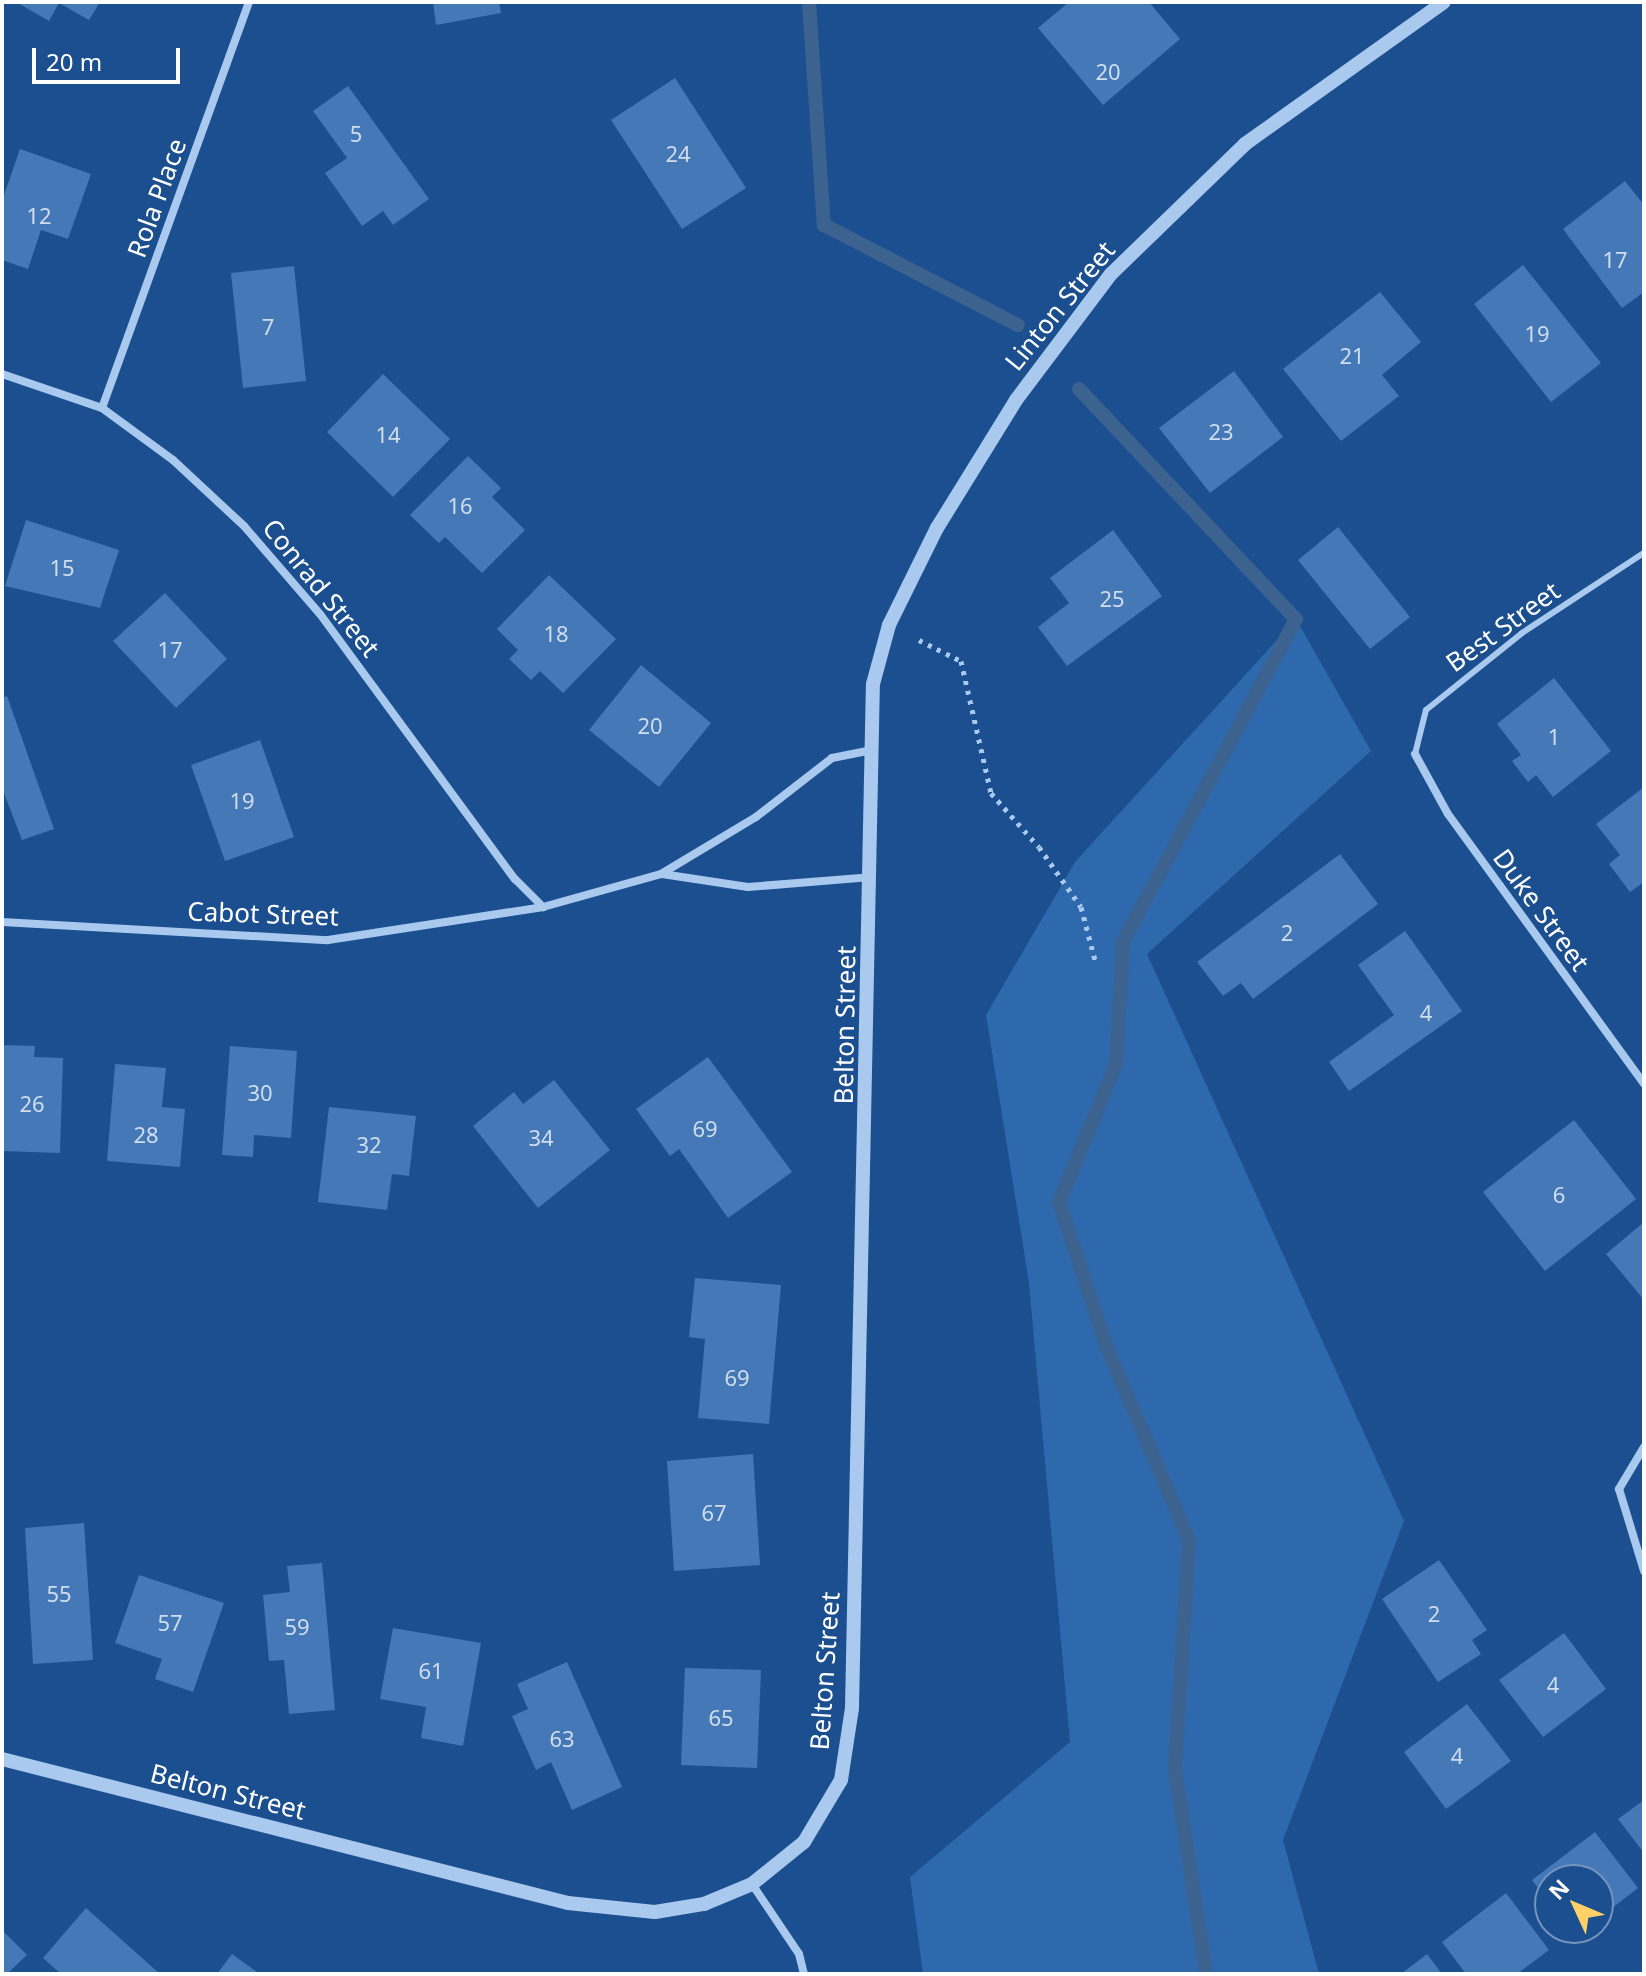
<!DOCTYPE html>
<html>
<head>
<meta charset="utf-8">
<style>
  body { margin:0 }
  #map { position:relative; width:1646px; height:1976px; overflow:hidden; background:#1b4f8f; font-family:"Noto Sans",sans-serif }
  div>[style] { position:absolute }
  .green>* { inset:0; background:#2e69ad }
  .stream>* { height:14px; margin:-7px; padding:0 7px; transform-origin:7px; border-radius:7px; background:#3c6290 }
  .building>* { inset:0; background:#4478b7 }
  .path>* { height:5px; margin-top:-2.5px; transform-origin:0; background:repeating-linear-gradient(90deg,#a9c9ee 0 4px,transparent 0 10px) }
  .service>* { height:6px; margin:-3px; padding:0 3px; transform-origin:3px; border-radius:3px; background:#a9c9ee }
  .minor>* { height:8px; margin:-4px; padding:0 4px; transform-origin:4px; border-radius:4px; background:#a9c9ee }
  .tertiary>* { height:14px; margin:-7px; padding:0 7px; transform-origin:7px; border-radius:7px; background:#a9c9ee }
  span { translate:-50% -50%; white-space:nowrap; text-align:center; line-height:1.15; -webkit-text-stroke:6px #1b4f8f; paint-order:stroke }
  .number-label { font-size:22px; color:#d0dded }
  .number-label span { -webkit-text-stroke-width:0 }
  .street-label { font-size:26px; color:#fff }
  .frame { position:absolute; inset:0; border:4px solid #fff; pointer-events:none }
  .north { position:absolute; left:1534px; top:1864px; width:80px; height:80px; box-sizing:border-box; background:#1b4f8f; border:2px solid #7695bc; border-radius:50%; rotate:314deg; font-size:22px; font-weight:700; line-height:32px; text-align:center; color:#fff }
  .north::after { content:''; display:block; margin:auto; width:28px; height:36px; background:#ffd166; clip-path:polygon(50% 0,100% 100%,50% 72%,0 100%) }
  .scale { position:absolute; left:32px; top:48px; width:148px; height:36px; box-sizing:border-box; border:4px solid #fff; border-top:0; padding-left:10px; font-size:24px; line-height:28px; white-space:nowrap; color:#fff; -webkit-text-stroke:6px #1b4f8f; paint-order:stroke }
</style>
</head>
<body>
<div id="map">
  <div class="green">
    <i style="clip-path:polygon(1296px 619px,1371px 751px,1147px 954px,1404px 1521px,1283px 1840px,1319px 1974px,923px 1974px,910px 1877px,1070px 1742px,1029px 1283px,986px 1015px,1075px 862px)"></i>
  </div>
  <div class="stream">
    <i style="left:809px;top:2px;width:224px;rotate:86.2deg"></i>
    <i style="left:824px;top:225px;width:218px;rotate:27.3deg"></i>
    <i style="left:1079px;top:389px;width:316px;rotate:46.7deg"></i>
    <i style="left:1296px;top:619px;width:366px;rotate:118.2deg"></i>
    <i style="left:1123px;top:942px;width:122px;rotate:93.3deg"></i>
    <i style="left:1116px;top:1064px;width:149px;rotate:112.4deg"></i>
    <i style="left:1059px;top:1202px;width:154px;rotate:71.8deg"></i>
    <i style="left:1107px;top:1348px;width:209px;rotate:66.9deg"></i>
    <i style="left:1189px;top:1540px;width:229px;rotate:93.5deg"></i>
    <i style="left:1175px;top:1769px;width:207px;rotate:81.4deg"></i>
  </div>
  <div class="building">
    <i style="clip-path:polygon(16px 2px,100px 2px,89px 20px,59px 3px,49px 21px)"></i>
    <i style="clip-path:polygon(433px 2px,499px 2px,501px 13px,436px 25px)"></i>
    <i style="clip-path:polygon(1069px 2px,1149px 2px,1180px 39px,1103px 105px,1038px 28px)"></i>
    <i style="clip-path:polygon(675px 78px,746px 188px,682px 229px,611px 120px)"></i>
    <i style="clip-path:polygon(348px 86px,429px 199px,393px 225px,383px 211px,362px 226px,325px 173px,347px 158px,313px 111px)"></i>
    <i style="clip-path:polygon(20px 149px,91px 174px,68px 239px,41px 230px,28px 269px,2px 260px,2px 201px)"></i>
    <i style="clip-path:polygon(1625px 181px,1644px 205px,1644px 292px,1622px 308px,1563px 229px)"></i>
    <i style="clip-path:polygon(1523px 265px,1601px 363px,1551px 402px,1474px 304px)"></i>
    <i style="clip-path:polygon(294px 266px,306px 381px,243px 388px,231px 273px)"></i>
    <i style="clip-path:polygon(1380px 292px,1421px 342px,1382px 375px,1399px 396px,1341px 441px,1283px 369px)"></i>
    <i style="clip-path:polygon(1234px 371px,1283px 437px,1210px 493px,1159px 428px)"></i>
    <i style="clip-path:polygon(383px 374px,450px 439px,393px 497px,327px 432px)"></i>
    <i style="clip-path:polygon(468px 456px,501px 488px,492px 497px,525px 530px,482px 573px,445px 537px,439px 543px,410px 515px)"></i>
    <i style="clip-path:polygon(26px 520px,119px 550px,100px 608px,5px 586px)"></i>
    <i style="clip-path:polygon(1338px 527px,1410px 617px,1370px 649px,1298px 560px)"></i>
    <i style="clip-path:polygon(1113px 530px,1162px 596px,1067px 666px,1038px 627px,1069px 603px,1050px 578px)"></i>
    <i style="clip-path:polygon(549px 575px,616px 639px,563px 693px,540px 671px,531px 680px,509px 659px,518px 650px,497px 629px)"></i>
    <i style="clip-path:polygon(165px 593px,227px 659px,176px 708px,113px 641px)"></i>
    <i style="clip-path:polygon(641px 665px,711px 723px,659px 787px,589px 730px)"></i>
    <i style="clip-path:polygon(1554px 678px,1611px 751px,1553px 797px,1536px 775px,1528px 782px,1512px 761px,1521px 755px,1497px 724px)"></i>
    <i style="clip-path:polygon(7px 696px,54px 829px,22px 840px,2px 788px,2px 698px)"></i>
    <i style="clip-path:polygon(260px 740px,294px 837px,225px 861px,191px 765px)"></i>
    <i style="clip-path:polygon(1644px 787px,1644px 882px,1630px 892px,1609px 864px,1620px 855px,1596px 824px)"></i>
    <i style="clip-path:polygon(1340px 854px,1378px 904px,1253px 999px,1241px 983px,1223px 996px,1197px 962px)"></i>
    <i style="clip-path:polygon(1405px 931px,1462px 1011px,1349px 1091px,1329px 1062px,1394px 1015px,1358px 965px)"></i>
    <i style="clip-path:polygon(2px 1045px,35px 1046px,34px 1057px,63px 1058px,60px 1153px,2px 1151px)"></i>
    <i style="clip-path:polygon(230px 1046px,297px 1051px,291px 1138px,254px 1135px,253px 1157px,222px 1155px)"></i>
    <i style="clip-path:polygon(708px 1057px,792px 1172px,728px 1218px,679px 1149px,670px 1156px,636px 1109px)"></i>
    <i style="clip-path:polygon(115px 1064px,166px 1068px,162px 1107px,185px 1109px,180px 1167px,107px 1161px)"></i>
    <i style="clip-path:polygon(554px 1080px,610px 1150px,538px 1208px,473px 1126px,514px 1092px,523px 1104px)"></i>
    <i style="clip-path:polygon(329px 1107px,416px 1116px,409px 1176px,392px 1174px,387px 1210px,318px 1202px)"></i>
    <i style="clip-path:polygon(1574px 1120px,1636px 1199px,1545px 1271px,1483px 1192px)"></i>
    <i style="clip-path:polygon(1644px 1222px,1644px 1300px,1606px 1254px)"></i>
    <i style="clip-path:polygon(695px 1278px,781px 1285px,769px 1424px,698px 1418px,705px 1339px,689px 1337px)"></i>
    <i style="clip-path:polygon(753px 1454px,760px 1565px,674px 1571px,667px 1461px)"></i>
    <i style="clip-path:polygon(84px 1523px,93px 1660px,33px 1664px,25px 1528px)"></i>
    <i style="clip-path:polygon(1439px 1560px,1487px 1630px,1472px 1640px,1481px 1654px,1438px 1682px,1382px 1599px)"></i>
    <i style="clip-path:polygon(322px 1563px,335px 1710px,289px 1714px,284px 1660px,269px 1661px,263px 1595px,290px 1592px,287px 1566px)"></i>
    <i style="clip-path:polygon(139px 1575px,224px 1603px,193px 1692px,155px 1679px,162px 1659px,115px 1643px)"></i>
    <i style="clip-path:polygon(393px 1628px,481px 1643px,463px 1746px,421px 1738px,426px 1707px,380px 1699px)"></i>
    <i style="clip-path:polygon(1564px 1633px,1606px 1689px,1543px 1737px,1499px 1680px)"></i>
    <i style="clip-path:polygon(567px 1662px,622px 1787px,572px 1810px,551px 1762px,536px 1770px,512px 1716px,528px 1709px,517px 1684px)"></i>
    <i style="clip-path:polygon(685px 1668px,761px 1670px,757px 1768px,681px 1765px)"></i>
    <i style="clip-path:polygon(1467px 1704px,1511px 1761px,1446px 1809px,1404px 1752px)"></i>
    <i style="clip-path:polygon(1644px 1800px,1644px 1853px,1618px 1819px)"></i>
    <i style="clip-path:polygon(1595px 1832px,1638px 1888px,1598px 1919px,1598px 1880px,1550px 1880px,1550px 1904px,1532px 1880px)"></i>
    <i style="clip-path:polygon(1506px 1893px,1549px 1950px,1517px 1974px,1466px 1974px,1442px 1942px)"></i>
    <i style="clip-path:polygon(86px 1908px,160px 1974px,61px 1974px,43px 1958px)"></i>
    <i style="clip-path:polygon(2px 1930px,27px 1955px,7px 1974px,2px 1974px)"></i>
    <i style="clip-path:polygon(232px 1954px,260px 1974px,217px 1974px)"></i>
    <i style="clip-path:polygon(1427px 1954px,1442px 1974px,1401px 1974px)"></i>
  </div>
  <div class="path">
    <i style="left:919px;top:640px;width:47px;rotate:26.6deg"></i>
    <i style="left:961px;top:661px;width:135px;rotate:77.2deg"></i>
    <i style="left:991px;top:793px;width:72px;rotate:48.4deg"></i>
    <i style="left:1039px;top:847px;width:73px;rotate:55deg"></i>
    <i style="left:1081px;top:907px;width:55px;rotate:75.2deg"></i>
  </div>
  <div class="service">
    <i style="left:1415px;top:754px;width:45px;rotate:-76deg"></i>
    <i style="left:1426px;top:710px;width:123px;rotate:-38.7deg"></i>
    <i style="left:1522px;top:633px;width:146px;rotate:-33.3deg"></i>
  </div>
  <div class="minor">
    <i style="left:2px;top:374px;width:106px;rotate:18.8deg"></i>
    <i style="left:102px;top:408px;width:88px;rotate:36.2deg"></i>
    <i style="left:173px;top:460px;width:97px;rotate:42.9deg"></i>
    <i style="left:244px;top:526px;width:116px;rotate:49.2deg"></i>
    <i style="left:320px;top:614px;width:329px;rotate:53.7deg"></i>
    <i style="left:515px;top:879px;width:40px;rotate:45deg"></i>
    <i style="left:102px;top:408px;width:432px;rotate:-70.1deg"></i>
    <i style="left:1415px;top:754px;width:68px;rotate:61.2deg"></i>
    <i style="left:1448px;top:814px;width:334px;rotate:54deg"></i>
    <i style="left:662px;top:874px;width:87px;rotate:8.6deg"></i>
    <i style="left:748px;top:887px;width:123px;rotate:-4.6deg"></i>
    <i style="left:2px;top:922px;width:326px;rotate:3.2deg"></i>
    <i style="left:328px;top:940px;width:218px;rotate:-8.7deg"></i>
    <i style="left:543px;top:907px;width:123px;rotate:-15.6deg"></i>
    <i style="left:661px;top:874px;width:111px;rotate:-31deg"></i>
    <i style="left:756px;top:817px;width:96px;rotate:-37.8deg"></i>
    <i style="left:832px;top:758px;width:41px;rotate:-11.3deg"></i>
    <i style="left:1644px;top:1447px;width:49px;rotate:120.8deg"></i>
    <i style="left:1619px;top:1489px;width:86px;rotate:73deg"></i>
    <i style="left:752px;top:1884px;width:84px;rotate:56.1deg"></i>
    <i style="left:799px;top:1954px;width:21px;rotate:76deg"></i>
  </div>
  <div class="tertiary">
    <i style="left:2px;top:1759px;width:584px;rotate:14.27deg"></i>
    <i style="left:568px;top:1903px;width:87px;rotate:5.9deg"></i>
    <i style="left:655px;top:1912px;width:50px;rotate:-9.3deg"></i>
    <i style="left:704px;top:1904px;width:52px;rotate:-22.6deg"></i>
    <i style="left:752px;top:1884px;width:67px;rotate:-38.9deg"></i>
    <i style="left:804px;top:1842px;width:72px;rotate:-59.2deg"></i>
    <i style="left:841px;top:1780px;width:73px;rotate:-81.3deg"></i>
    <i style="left:852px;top:1708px;width:1024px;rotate:-88.83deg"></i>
    <i style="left:873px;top:684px;width:61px;rotate:-74.8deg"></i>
    <i style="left:889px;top:625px;width:108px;rotate:-63.7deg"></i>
    <i style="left:937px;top:528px;width:150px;rotate:-58.3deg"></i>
    <i style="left:1016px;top:400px;width:158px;rotate:-53deg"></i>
    <i style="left:1111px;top:274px;width:187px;rotate:-44.1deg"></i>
    <i style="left:1245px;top:144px;width:244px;rotate:-35.5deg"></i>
  </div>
  <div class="number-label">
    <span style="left:1108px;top:72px">20</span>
    <span style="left:356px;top:134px">5</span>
    <span style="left:678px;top:154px">24</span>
    <span style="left:39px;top:216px">12</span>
    <span style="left:1615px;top:260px">17</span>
    <span style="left:268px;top:327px">7</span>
    <span style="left:1537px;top:334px">19</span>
    <span style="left:1352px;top:356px">21</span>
    <span style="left:1221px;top:432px">23</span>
    <span style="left:388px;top:435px">14</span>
    <span style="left:460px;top:506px">16</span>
    <span style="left:62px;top:568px">15</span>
    <span style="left:1112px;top:599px">25</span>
    <span style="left:556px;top:634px">18</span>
    <span style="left:170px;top:650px">17</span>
    <span style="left:650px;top:726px">20</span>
    <span style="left:1554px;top:737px">1</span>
    <span style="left:242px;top:801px">19</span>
    <span style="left:1287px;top:933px">2</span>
    <span style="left:1426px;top:1013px">4</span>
    <span style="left:260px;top:1093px">30</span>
    <span style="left:32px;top:1104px">26</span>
    <span style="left:705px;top:1129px">69</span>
    <span style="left:146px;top:1135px">28</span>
    <span style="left:541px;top:1138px">34</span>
    <span style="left:369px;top:1145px">32</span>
    <span style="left:1559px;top:1195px">6</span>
    <span style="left:737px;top:1378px">69</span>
    <span style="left:714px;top:1513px">67</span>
    <span style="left:59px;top:1594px">55</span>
    <span style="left:1434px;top:1614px">2</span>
    <span style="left:170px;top:1623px">57</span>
    <span style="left:297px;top:1627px">59</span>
    <span style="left:431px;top:1671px">61</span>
    <span style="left:1553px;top:1685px">4</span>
    <span style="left:721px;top:1718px">65</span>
    <span style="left:562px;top:1739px">63</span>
    <span style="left:1457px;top:1756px">4</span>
  </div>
  <div class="street-label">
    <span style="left:157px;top:198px;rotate:-70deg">Rola Place</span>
    <span style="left:1060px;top:306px;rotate:-51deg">Linton Street</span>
    <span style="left:321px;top:588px;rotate:51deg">Conrad Street</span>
    <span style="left:1503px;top:627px;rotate:-36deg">Best Street</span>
    <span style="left:1541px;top:910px;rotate:54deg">Duke Street</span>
    <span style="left:263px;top:914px;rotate:2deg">Cabot Street</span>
    <span style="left:845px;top:1025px;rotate:-89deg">Belton Street</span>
    <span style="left:825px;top:1671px;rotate:-86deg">Belton Street</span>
    <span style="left:228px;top:1792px;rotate:14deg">Belton Street</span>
  </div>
  <div class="frame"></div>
  <div class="north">N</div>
  <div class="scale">20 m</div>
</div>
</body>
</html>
